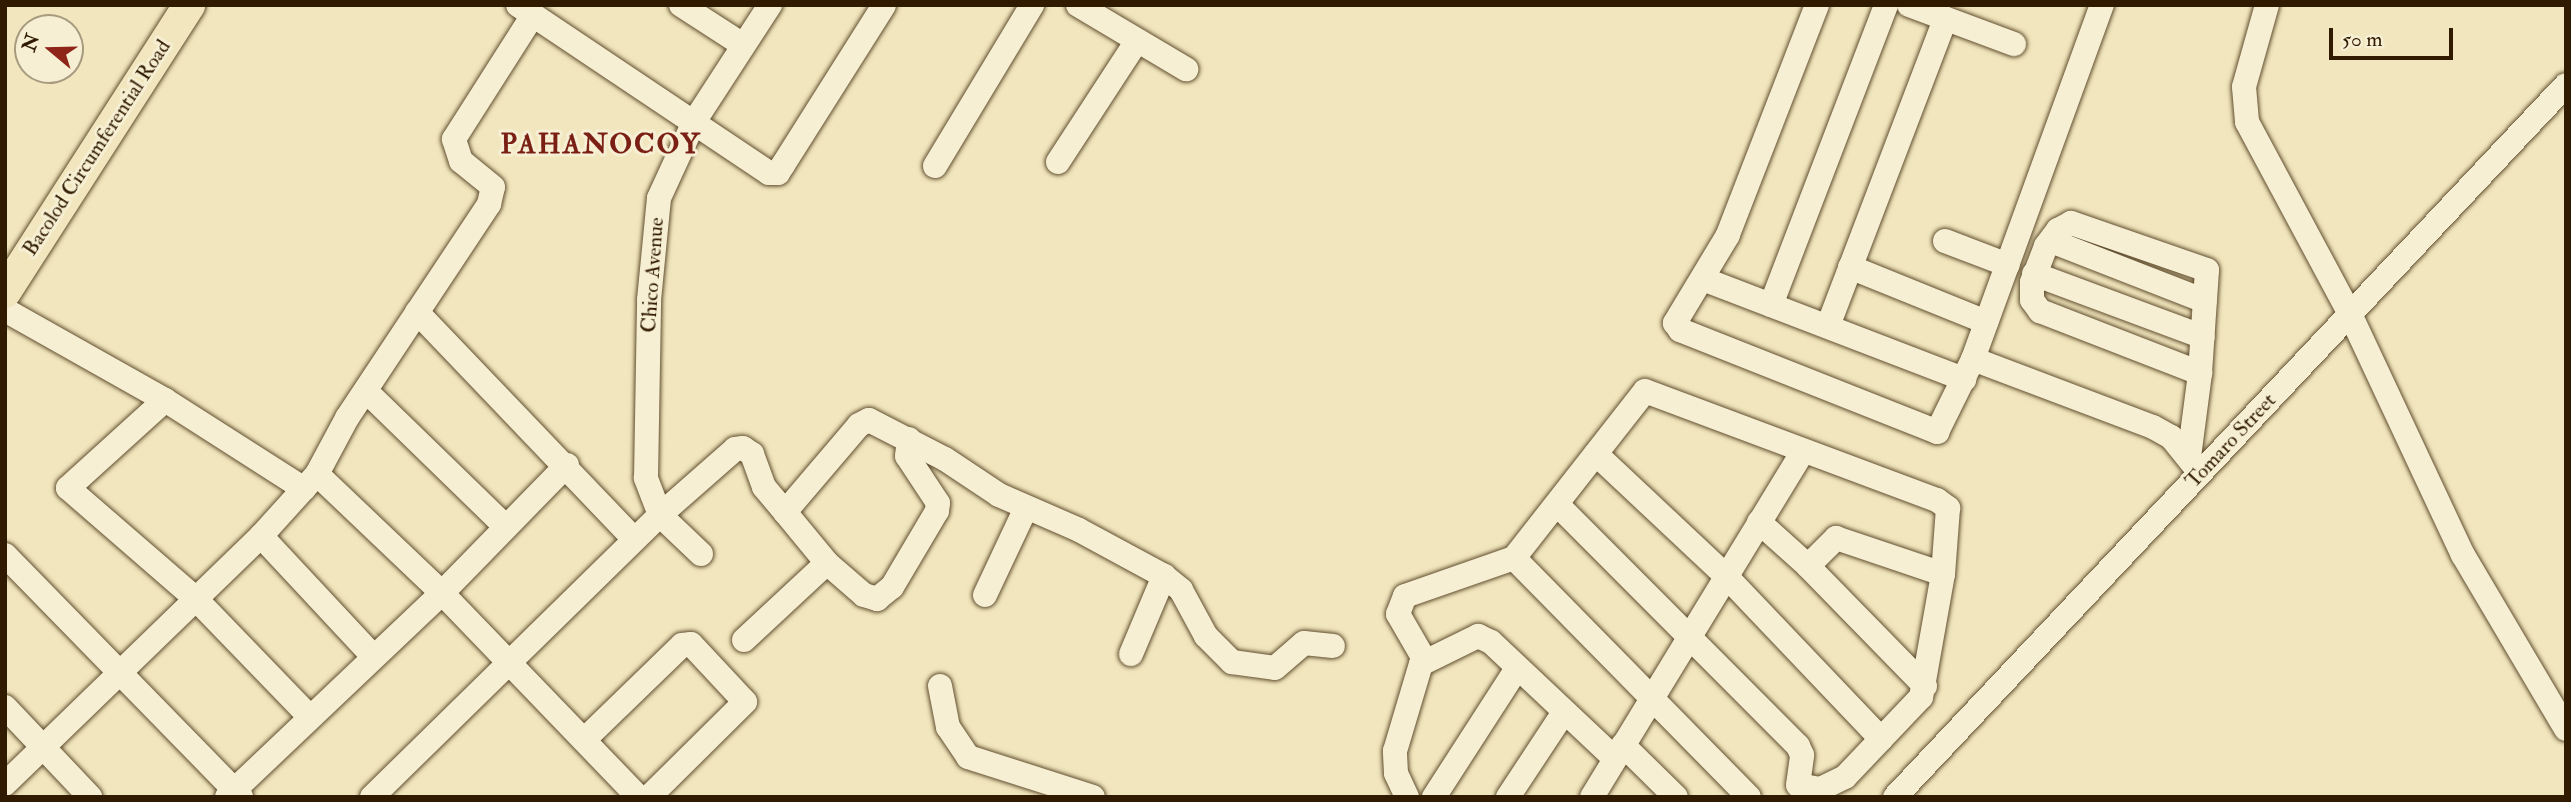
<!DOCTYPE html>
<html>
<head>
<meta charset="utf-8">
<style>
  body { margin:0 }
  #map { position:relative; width:2571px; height:802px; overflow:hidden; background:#f1e6bd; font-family:"IM FELL Double Pica",serif }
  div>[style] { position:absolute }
  .roads { filter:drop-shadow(0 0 2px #614e2f) drop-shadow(0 0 2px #614e2f) }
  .minor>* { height:24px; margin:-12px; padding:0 12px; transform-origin:12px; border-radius:12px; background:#f6efd4 }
  .major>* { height:32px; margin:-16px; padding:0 16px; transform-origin:16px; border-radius:16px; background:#f1e6bd }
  span { translate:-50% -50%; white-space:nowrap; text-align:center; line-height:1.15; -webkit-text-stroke:6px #f6efd4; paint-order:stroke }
  .street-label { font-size:21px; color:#311b00 }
  .district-label { font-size:28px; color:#7a1f14; font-weight:700; letter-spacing:2px }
  .frame { position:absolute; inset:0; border:7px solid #311b00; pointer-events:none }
  .north { position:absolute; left:14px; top:14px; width:70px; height:70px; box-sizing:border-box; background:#f6efd4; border:2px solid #a79a7f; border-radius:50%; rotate:289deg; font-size:19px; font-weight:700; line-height:28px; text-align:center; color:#311b00 }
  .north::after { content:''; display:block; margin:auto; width:24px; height:32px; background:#8f2418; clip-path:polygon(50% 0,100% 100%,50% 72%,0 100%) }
  .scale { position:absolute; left:2329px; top:28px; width:124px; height:32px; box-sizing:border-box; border:4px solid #311b00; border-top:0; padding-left:9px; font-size:21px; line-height:24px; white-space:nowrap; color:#311b00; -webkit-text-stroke:5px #f6efd4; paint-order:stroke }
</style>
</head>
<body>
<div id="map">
  <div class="roads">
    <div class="minor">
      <i style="left:518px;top:5px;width:302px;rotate:33.8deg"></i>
      <i style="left:769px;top:173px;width:9px"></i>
      <i style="left:778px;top:173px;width:9px;rotate:-58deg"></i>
      <i style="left:783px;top:165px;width:189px;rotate:-57.7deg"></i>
      <i style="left:681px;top:5px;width:74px;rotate:32.8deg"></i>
      <i style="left:1078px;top:5px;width:126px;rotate:30.7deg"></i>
      <i style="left:1817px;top:5px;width:247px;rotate:111.2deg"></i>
      <i style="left:1728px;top:235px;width:103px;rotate:121.1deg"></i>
      <i style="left:1675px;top:323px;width:9px;rotate:54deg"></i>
      <i style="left:1680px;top:330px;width:277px;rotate:21.6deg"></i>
      <i style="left:1937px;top:432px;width:81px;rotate:-63.7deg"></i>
      <i style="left:1973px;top:359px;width:377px;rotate:-70deg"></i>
      <i style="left:1909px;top:5px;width:112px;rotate:20.4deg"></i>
      <i style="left:2267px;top:5px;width:85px;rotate:105.7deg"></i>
      <i style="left:2244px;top:87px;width:35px;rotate:85deg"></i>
      <i style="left:2247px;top:122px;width:218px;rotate:61.8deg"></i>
      <i style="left:2350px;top:314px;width:266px;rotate:64.9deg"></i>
      <i style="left:2463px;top:555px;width:202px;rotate:59.4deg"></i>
      <i style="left:1058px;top:162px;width:145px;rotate:-56.9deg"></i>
      <i style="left:935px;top:166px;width:188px;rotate:-58.9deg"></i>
      <i style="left:1945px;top:241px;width:67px;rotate:20.9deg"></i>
      <i style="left:2051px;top:241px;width:165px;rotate:21.3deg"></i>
      <i style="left:1850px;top:267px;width:147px;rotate:22deg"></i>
      <i style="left:2034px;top:274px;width:180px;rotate:20.4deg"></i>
      <i style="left:1703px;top:279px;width:280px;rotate:21deg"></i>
      <i style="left:1771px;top:305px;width:321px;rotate:-69deg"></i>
      <i style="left:5px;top:310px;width:184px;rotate:29.4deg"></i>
      <i style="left:165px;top:400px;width:165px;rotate:32.6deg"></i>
      <i style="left:417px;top:312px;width:314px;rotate:46.3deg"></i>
      <i style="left:1828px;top:326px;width:329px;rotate:-69.1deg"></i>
      <i style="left:1973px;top:359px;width:192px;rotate:20.7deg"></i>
      <i style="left:2153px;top:427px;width:21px;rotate:29deg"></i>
      <i style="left:2171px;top:437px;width:35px;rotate:51deg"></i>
      <i style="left:366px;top:391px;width:195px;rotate:44.2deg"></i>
      <i style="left:165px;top:400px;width:131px;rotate:137.8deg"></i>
      <i style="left:68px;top:488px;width:167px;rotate:40.9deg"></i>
      <i style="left:194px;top:597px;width:167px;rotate:46deg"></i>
      <i style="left:1596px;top:454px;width:178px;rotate:43.2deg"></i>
      <i style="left:1726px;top:576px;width:225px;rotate:46.4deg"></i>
      <i style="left:2189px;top:457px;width:85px;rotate:-82.5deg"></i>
      <i style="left:2200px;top:373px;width:103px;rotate:-86.1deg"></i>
      <i style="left:2207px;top:270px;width:144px;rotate:-160.9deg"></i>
      <i style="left:2071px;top:223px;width:15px;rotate:152deg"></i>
      <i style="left:2058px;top:230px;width:20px;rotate:127deg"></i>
      <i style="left:2046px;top:246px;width:39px;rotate:111deg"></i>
      <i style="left:2032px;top:282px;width:18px;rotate:90deg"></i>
      <i style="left:2032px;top:300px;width:14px;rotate:54deg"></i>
      <i style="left:2040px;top:311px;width:172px;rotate:21.2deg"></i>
      <i style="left:317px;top:474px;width:173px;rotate:43.6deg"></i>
      <i style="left:442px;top:593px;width:283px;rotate:46.1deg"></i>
      <i style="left:1759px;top:522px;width:66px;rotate:41.9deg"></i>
      <i style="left:261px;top:536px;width:164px;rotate:47deg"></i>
      <i style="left:701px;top:554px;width:57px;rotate:-136.4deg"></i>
      <i style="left:660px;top:515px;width:40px;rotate:-111deg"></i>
      <i style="left:646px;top:478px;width:178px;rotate:-89deg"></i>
      <i style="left:649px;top:300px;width:102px;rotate:-84.4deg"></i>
      <i style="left:659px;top:198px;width:84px;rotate:-65.3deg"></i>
      <i style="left:694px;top:122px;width:140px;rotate:-57deg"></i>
      <i style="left:5px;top:555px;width:338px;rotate:45.7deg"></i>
      <i style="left:1514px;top:558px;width:335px;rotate:45.5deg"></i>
      <i style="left:827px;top:563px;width:49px;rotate:40.9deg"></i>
      <i style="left:864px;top:595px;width:14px;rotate:17deg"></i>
      <i style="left:877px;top:599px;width:19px;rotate:-39deg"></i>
      <i style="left:892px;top:587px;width:88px;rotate:-59.4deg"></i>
      <i style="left:937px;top:511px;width:8px;rotate:-83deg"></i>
      <i style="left:938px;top:503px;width:56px;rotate:-123.4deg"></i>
      <i style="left:907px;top:456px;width:17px;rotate:-83deg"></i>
      <i style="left:985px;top:595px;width:96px;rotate:-64.8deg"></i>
      <i style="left:744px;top:640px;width:113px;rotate:-42.9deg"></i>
      <i style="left:827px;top:563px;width:66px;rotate:-129.5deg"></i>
      <i style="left:1131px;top:654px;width:85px;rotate:-67.1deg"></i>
      <i style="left:1424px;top:659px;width:52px;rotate:-120deg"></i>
      <i style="left:1398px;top:614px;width:19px;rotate:-69deg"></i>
      <i style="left:1405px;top:596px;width:115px;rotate:-19.2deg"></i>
      <i style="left:1514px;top:558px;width:212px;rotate:-51.9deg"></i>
      <i style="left:1645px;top:391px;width:312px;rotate:20.5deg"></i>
      <i style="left:1937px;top:500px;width:14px;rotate:36deg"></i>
      <i style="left:1948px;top:508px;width:66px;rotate:94.3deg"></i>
      <i style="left:1943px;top:574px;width:125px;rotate:100.1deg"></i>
      <i style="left:1921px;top:697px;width:110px;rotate:133.5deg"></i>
      <i style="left:1845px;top:777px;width:28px;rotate:154deg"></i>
      <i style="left:1820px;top:789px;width:22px;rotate:-170deg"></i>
      <i style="left:1798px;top:785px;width:30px;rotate:-82deg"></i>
      <i style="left:1802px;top:755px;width:10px;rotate:-114deg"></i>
      <i style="left:1798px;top:746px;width:340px;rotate:-134.9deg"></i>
      <i style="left:940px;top:686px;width:42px;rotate:79deg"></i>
      <i style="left:948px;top:727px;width:36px;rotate:56deg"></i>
      <i style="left:968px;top:757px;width:131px;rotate:17.7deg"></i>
      <i style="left:1925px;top:686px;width:168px;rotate:-134.3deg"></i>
      <i style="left:1808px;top:566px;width:40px;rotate:-45deg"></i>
      <i style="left:1836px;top:538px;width:113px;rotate:18.6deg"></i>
      <i style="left:5px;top:707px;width:124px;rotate:46.6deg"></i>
      <i style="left:584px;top:740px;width:136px;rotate:-44.1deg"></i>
      <i style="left:682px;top:645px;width:9px;rotate:-6deg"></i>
      <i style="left:691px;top:644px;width:79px;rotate:47deg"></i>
      <i style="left:745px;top:702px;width:135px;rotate:135.3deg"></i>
      <i style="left:1623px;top:745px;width:74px;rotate:44.5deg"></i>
      <i style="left:5px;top:784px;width:356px;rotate:-44.1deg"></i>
      <i style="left:261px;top:536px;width:84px;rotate:-47.9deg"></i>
      <i style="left:317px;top:474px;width:64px;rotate:-61.8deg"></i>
      <i style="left:347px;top:418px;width:257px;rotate:-56.4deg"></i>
      <i style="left:489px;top:204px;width:17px;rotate:-77deg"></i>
      <i style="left:493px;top:187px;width:41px;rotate:-140.9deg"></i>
      <i style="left:461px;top:161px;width:23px;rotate:-108deg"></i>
      <i style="left:454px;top:139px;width:147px;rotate:-57.5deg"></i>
      <i style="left:227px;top:797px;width:296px;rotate:-43.5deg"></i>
      <i style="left:442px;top:593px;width:179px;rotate:-45.7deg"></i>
      <i style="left:372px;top:797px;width:403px;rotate:-44.4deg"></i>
      <i style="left:660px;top:515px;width:100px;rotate:-41.3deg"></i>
      <i style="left:735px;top:449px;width:8px;rotate:-7deg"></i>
      <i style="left:743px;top:448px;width:11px;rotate:34deg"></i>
      <i style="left:752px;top:454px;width:35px;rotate:70deg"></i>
      <i style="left:764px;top:487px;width:33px;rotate:50deg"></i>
      <i style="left:785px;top:512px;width:114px;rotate:-49.6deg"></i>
      <i style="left:859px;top:425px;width:11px;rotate:-27deg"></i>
      <i style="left:869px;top:420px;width:85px;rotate:27.2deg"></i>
      <i style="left:945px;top:459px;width:65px;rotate:33.7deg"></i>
      <i style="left:999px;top:495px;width:87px;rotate:23.6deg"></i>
      <i style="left:1079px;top:530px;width:97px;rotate:28.4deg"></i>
      <i style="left:1164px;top:576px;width:22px;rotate:39deg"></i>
      <i style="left:1181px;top:590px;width:52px;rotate:61.5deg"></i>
      <i style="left:1206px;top:636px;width:37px;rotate:45deg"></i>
      <i style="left:1232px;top:662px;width:43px;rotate:7.9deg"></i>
      <i style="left:1275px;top:668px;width:38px;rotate:-41deg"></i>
      <i style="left:1304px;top:643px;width:29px;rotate:6deg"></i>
      <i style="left:1407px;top:797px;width:26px;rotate:-115deg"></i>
      <i style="left:1396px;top:773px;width:22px;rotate:-93deg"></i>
      <i style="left:1395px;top:751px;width:91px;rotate:-73.4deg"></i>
      <i style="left:1421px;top:664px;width:64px;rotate:-26.2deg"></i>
      <i style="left:1478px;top:636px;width:14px;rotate:25deg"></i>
      <i style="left:1491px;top:642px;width:170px;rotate:43.3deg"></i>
      <i style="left:1434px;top:797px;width:153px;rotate:-57.2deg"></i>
      <i style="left:1508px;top:797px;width:102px;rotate:-56.6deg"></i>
      <i style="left:1592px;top:797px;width:405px;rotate:-58.6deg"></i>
      <i style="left:1895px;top:797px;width:978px;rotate:-46.7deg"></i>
    </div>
    <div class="major">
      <i style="left:5px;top:292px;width:341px;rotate:-57.3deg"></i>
    </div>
  </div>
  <div class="street-label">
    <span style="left:97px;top:148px;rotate:-57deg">Bacolod Circumferential Road</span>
    <span style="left:653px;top:275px;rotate:-86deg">Chico Avenue</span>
    <span style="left:2231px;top:441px;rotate:-47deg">Tomaro Street</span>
  </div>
  <div class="district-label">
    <span style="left:601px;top:145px">PAHANOCOY</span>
  </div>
  <div class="frame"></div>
  <div class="north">N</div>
  <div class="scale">50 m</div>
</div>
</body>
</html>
